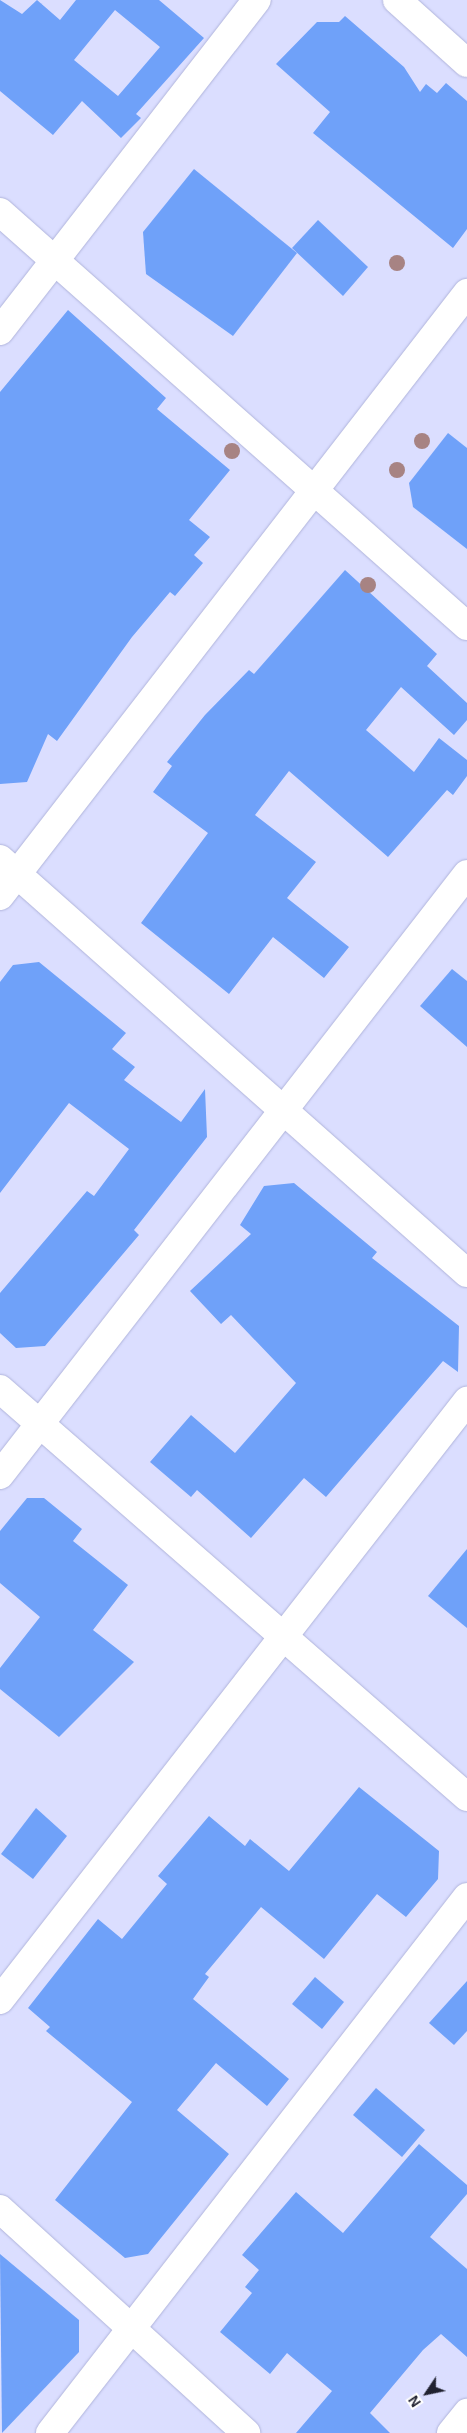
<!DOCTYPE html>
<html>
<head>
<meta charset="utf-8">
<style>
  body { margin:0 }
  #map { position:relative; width:467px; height:2433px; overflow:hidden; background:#dbdeff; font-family:Helvetica,sans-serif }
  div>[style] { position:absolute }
  .building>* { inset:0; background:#6fa1f9 }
  .roads { filter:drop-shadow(0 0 1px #b0b4db) drop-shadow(0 0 1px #b0b4db) }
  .minor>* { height:28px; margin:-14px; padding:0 14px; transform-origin:14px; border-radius:14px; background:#fff }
  .trees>* { width:16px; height:16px; margin:-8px; border-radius:50%; background:#a78383 }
  span { translate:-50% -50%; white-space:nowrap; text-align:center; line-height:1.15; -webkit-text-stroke:4px #fff; paint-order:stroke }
  .north { position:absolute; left:402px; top:2368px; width:50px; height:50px; -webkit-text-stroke:4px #fff; paint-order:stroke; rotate:236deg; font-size:14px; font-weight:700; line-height:20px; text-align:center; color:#212231 }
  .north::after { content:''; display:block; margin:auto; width:18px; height:22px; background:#212231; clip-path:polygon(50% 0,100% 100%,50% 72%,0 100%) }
</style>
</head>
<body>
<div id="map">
  <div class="building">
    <i style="clip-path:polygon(evenodd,0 0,22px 14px,37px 0,60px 20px,76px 0,159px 0,204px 38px,136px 114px,141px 118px,121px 138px,82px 101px,53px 135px,0 91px,0 0,115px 10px,160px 47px,118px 96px,74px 60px,115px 10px)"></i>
    <i style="clip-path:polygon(345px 16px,404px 67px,420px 92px,426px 84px,437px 93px,446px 83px,467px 101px,467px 229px,453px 248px,313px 133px,330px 112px,276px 64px,317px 22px,339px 22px)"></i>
    <i style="clip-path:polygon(194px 169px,297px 253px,233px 336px,146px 274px,143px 232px)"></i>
    <i style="clip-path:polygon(318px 220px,368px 267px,343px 296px,292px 248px)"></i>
    <i style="clip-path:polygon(68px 310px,166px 398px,157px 409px,230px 470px,189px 520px,210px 537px,194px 555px,203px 563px,175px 596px,170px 592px,132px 637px,57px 741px,48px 734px,27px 782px,0 784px,0 392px)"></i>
    <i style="clip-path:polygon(448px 433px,467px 448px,467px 549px,413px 507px,409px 483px)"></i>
    <i style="clip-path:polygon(345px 570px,437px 654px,427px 666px,467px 703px,467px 720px,454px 735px,401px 687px,366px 730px,414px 772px,439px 738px,467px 760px,467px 776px,453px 795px,447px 790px,388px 857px,289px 771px,255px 815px,316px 862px,287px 898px,349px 947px,324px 978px,273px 937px,229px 994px,141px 923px,208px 833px,153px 792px,172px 766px,167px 762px,205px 715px,249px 670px,254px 674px)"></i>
    <i style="clip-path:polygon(39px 962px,126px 1033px,112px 1049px,135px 1067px,124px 1080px,181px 1122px,205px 1089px,207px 1137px,134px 1230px,139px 1235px,45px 1346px,16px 1348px,0 1333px,0 1293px,87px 1191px,94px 1196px,129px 1149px,69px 1103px,0 1193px,0 982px,13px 965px)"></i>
    <i style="clip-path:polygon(452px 969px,467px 981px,467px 1047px,420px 1006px)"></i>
    <i style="clip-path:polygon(294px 1183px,377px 1252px,372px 1258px,459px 1326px,458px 1372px,443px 1361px,326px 1497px,304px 1478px,251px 1538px,197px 1490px,191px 1497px,150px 1462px,191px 1415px,235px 1453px,296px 1383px,231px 1315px,221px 1324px,190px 1291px,251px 1234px,240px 1225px,264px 1186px)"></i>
    <i style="clip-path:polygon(27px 1498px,44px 1498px,82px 1529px,73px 1541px,128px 1585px,93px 1630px,134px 1662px,59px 1737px,0 1689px,0 1668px,40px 1617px,0 1583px,0 1531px)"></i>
    <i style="clip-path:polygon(467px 1549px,467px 1628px,428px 1596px)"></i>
    <i style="clip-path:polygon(359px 1787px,439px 1851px,438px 1879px,406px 1917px,377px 1894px,324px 1959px,261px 1907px,205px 1974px,209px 1977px,193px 1999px,289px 2079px,267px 2106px,216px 2063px,177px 2110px,229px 2154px,148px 2254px,125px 2258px,55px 2200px,132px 2102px,46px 2031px,50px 2027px,28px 2008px,98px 1919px,122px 1939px,167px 1884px,158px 1876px,209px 1816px,245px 1846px,250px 1839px,289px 1871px)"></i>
    <i style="clip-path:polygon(36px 1808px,67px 1836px,33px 1879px,1px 1854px)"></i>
    <i style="clip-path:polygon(315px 1977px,344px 2002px,322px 2029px,292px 2004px)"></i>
    <i style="clip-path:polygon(467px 1981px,467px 2031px,454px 2045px,429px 2023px)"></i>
    <i style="clip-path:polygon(376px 2088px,425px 2130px,402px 2157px,353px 2115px)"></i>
    <i style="clip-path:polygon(419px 2144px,467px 2185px,467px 2194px,430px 2237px,467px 2269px,467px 2357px,441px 2334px,423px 2350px,370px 2413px,390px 2433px,296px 2433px,332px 2391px,287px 2353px,270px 2374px,220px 2332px,252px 2293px,245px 2287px,259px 2270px,242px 2255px,296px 2192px,343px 2233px)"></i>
    <i style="clip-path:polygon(0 2254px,79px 2320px,79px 2352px,2px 2433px)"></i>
  </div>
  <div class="roads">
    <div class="minor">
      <i style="left:397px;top:0;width:94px;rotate:42deg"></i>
      <i style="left:0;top:212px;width:624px;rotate:41.56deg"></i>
      <i style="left:0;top:331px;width:419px;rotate:-52.2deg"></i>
      <i style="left:0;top:859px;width:624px;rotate:41.56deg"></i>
      <i style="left:0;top:896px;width:763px;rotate:-52.24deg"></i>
      <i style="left:0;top:1389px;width:620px;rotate:41.14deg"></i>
      <i style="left:0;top:1475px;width:761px;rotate:-52.15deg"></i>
      <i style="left:0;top:2000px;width:760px;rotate:-52.06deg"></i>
      <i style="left:0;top:2209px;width:333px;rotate:42.3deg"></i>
      <i style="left:50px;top:2433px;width:679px;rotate:-52.12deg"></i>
      <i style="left:451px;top:2433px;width:26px;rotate:-51deg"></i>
    </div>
  </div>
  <div class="trees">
    <i style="left:397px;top:263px"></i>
    <i style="left:422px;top:441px"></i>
    <i style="left:232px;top:451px"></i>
    <i style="left:397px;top:470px"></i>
    <i style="left:368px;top:585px"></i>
  </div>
  <div class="north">N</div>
</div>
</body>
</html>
